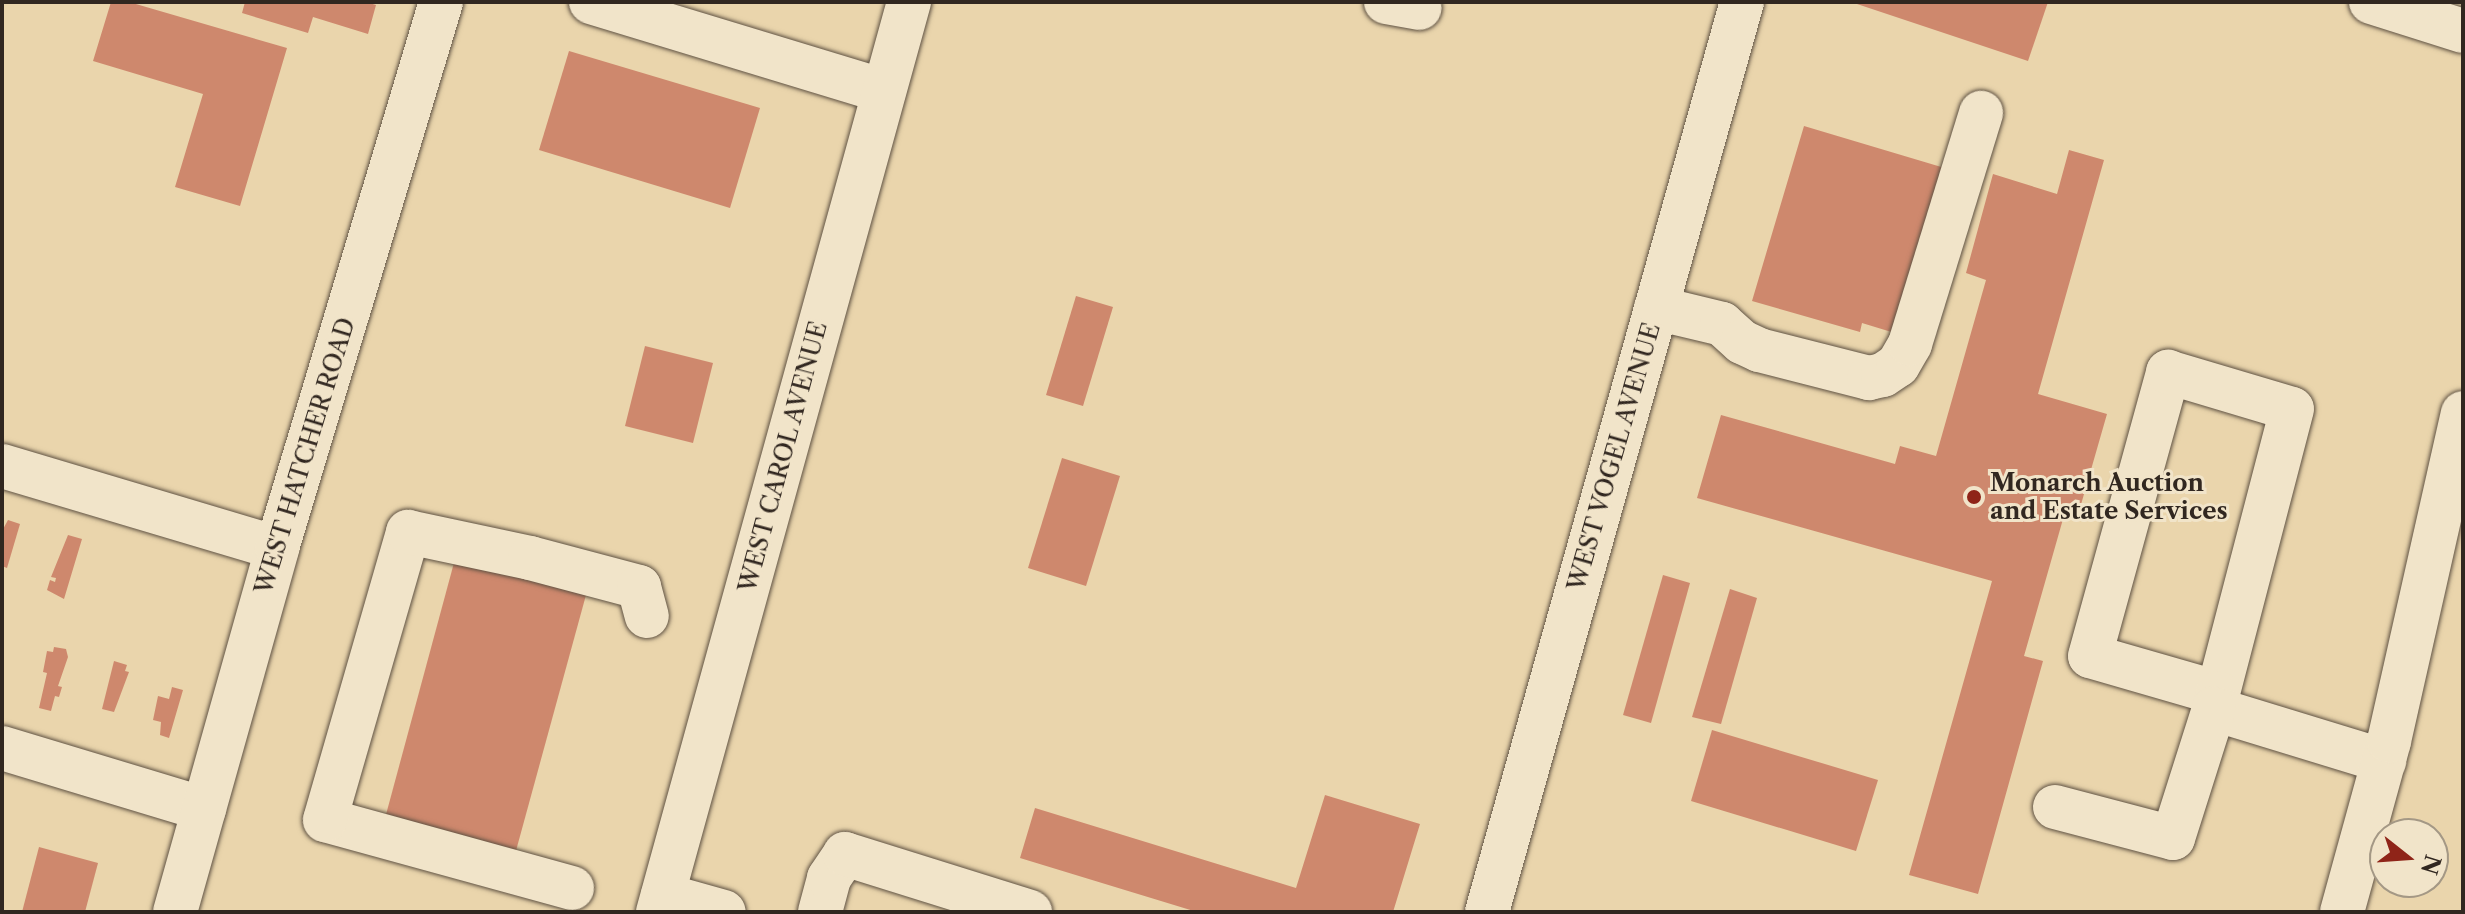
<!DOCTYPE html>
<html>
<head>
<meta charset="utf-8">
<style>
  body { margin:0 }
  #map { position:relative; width:2465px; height:914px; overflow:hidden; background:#ead5ac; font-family:"Libre Caslon Text",serif }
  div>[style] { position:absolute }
  .building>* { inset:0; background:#ce886d }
  .roads { filter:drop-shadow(0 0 2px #5f5243) drop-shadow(0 0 2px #5f5243) }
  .minor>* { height:44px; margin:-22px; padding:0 22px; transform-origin:22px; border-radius:22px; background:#f1e4c9 }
  .dots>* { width:22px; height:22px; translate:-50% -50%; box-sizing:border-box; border:4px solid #f1e4c9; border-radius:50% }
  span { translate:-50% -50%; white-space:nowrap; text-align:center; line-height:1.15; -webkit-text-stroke:6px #f1e4c9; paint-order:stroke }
  .street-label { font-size:24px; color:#312720 }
  .poi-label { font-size:24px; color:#312720; font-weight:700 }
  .left { translate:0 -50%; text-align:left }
  .frame { position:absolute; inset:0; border:4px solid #312720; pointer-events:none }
  .north { position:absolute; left:2369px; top:818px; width:80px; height:80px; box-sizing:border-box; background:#f1e4c9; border:2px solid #a49885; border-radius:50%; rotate:107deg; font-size:22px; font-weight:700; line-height:32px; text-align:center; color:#312720 }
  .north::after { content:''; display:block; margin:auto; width:28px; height:36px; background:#8f2418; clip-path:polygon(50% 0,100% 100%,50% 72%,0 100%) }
</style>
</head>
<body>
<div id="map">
  <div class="building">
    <i style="clip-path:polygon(111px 2px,129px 2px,287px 48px,240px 206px,175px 187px,203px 94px,93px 61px)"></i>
    <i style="clip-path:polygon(245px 2px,366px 2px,376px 5px,368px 34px,313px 17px,308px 33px,242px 13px)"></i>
    <i style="clip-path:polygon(1851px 2px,2048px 2px,2028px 61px)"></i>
    <i style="clip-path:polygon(569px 51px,760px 108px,730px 208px,539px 150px)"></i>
    <i style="clip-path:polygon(1804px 126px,1948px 169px,1898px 334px,1862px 323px,1860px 332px,1752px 301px)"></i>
    <i style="clip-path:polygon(2069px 150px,2104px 160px,2038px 394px,2107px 414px,2080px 508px,2067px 505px,2024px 656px,2043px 661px,1978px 894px,1909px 875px,1992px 581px,1697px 498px,1721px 415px,1895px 464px,1900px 446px,1936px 456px,1986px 280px,1966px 273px,1993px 174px,2057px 194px)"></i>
    <i style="clip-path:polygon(1076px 296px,1113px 307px,1083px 406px,1046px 395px)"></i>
    <i style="clip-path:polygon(645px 346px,713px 363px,693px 443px,625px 426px)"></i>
    <i style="clip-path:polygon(1062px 458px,1120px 476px,1086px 586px,1028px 568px)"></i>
    <i style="clip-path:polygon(8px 520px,20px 524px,7px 568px,2px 566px,2px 531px)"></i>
    <i style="clip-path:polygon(68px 535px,82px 539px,64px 599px,47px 590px,50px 580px,55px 582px,56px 578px,51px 577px)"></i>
    <i style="clip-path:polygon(455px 559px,586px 595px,514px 858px,384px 822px)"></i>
    <i style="clip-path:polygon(1663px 575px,1690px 583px,1651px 723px,1623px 715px)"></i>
    <i style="clip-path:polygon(1730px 589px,1757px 598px,1721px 724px,1692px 717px)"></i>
    <i style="clip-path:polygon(54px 647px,66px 649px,68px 657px,58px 686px,62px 687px,59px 697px,55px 696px,51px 711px,39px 708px,47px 673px,43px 672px,47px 651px,53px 652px)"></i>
    <i style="clip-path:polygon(114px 661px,127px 665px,125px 671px,129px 672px,114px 712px,102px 709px)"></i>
    <i style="clip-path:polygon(172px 687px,183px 690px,169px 738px,160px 735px,161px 722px,153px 720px,158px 696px,169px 699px)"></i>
    <i style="clip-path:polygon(1712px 730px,1878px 780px,1856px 851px,1691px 801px)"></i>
    <i style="clip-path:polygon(1325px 795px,1420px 824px,1393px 912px,1197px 912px,1020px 858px,1035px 808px,1296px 888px)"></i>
    <i style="clip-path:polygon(39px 847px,98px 863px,85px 912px,22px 912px)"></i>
  </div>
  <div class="roads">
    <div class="minor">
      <i style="left:591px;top:2px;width:306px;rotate:16.9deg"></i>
      <i style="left:1386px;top:2px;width:34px;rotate:10deg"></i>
      <i style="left:2371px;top:2px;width:96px;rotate:17.5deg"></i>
      <i style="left:1656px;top:308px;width:68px;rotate:13.6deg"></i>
      <i style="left:1722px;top:324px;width:27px;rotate:42deg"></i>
      <i style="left:1742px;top:342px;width:19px;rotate:25deg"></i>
      <i style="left:1759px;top:350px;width:114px;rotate:14.3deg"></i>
      <i style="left:1869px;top:378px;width:14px;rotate:-12deg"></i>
      <i style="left:1883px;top:375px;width:18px;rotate:-34deg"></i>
      <i style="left:1898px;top:365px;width:24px;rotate:-60deg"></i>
      <i style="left:1910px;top:344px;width:242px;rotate:-72.9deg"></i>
      <i style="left:2px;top:466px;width:287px;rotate:16.6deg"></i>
      <i style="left:2218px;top:693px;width:133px;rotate:-163.9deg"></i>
      <i style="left:2090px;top:656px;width:295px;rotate:-74.6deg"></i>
      <i style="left:2168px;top:372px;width:129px;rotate:16.6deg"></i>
      <i style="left:2292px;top:409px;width:293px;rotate:104.6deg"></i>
      <i style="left:2218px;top:693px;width:16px;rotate:104deg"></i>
      <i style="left:2214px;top:709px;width:178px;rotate:17deg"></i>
      <i style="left:2px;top:748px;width:211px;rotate:16.8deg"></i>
      <i style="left:2055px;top:807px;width:122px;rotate:14.7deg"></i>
      <i style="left:2173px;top:838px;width:135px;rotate:-72.4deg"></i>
      <i style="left:572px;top:888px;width:256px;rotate:-164.6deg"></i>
      <i style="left:325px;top:820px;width:300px;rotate:-73.9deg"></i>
      <i style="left:408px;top:532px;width:125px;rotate:12deg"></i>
      <i style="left:530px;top:558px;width:113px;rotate:14.9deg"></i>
      <i style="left:639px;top:587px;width:30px;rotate:75deg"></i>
      <i style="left:663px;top:895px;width:63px;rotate:15.6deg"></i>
      <i style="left:175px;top:912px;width:378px;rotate:-74.3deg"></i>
      <i style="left:277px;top:548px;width:570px;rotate:-73.28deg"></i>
      <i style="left:658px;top:912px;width:944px;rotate:-74.58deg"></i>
      <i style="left:820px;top:912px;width:35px;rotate:-75deg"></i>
      <i style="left:829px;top:878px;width:29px;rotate:-56deg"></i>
      <i style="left:845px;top:854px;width:194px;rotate:17.4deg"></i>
      <i style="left:1487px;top:912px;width:945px;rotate:-74.35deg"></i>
      <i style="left:2342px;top:912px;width:177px;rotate:-74.6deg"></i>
      <i style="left:2389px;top:741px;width:336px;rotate:-77.3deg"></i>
    </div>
  </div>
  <div class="dots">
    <i style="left:1974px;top:497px;background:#8f2418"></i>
  </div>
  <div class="street-label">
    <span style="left:305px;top:456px;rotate:-73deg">WEST HATCHER ROAD</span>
    <span style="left:783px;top:457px;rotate:-75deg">WEST CAROL AVENUE</span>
    <span style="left:1614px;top:457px;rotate:-74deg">WEST VOGEL AVENUE</span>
  </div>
  <div class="poi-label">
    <span class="left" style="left:1990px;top:497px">Monarch Auction<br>and Estate Services</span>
  </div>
  <div class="frame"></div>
  <div class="north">N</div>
</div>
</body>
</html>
